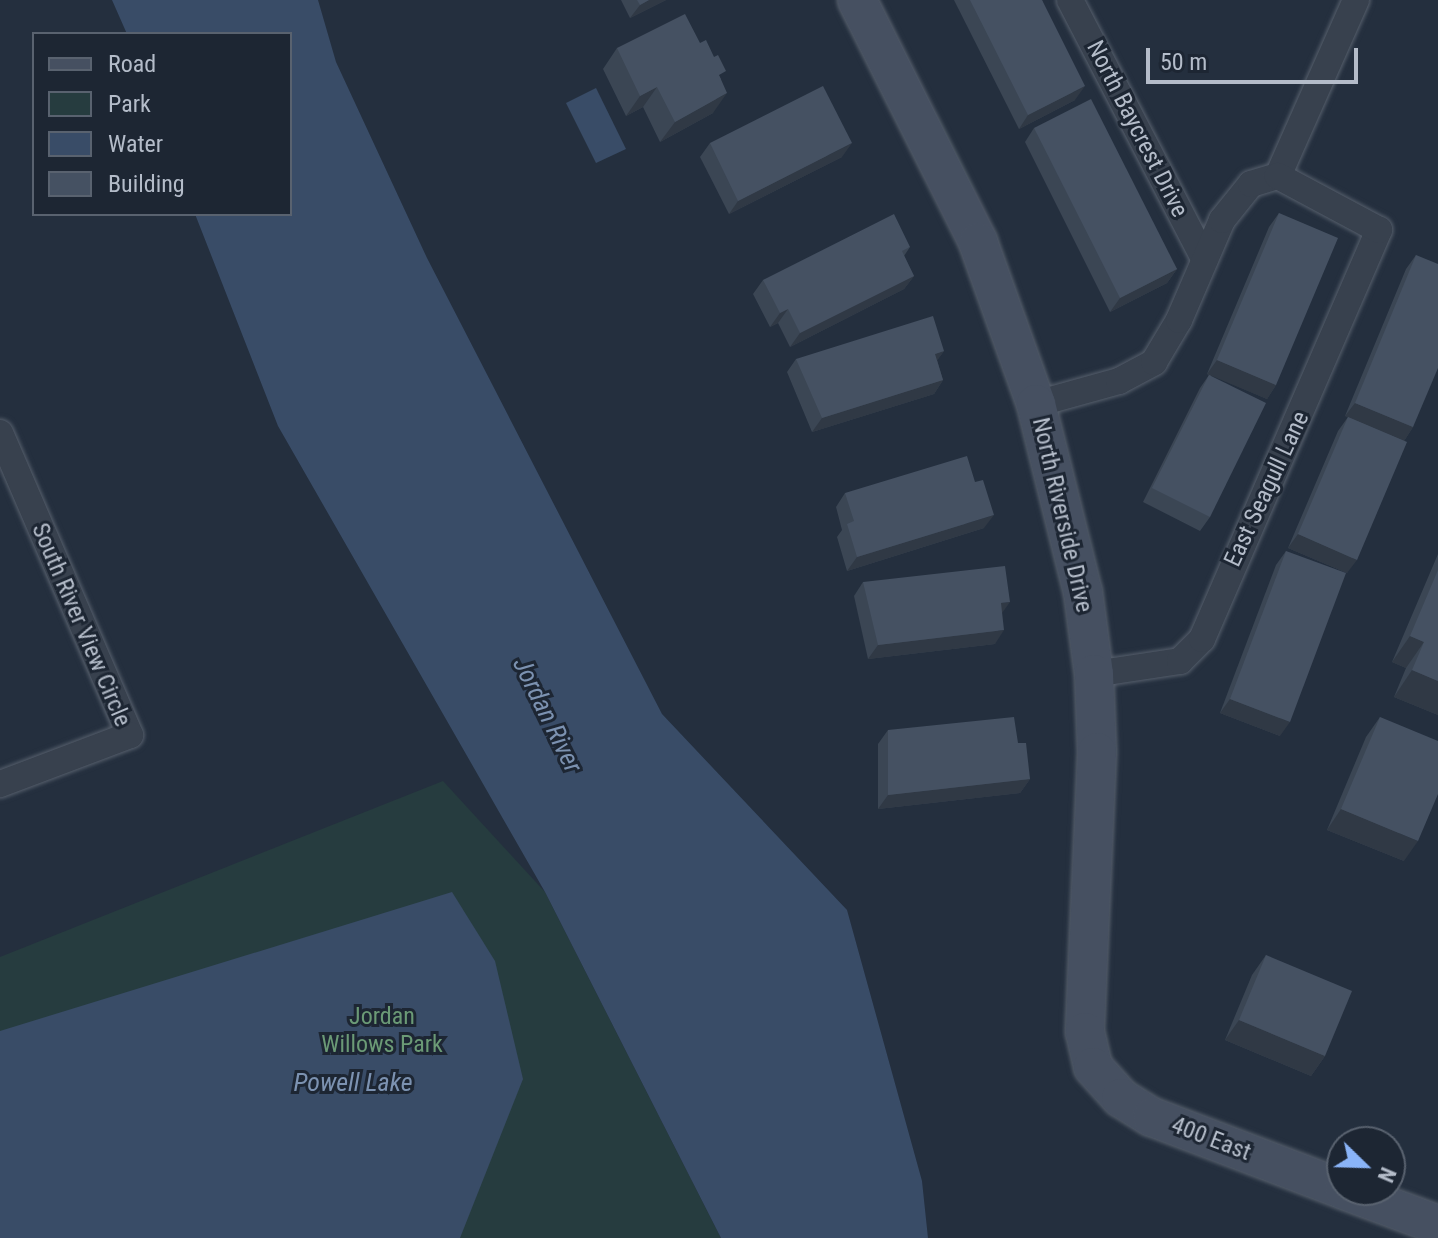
<!DOCTYPE html>
<html>
<head>
<meta charset="utf-8">
<style>
  body { margin:0 }
  #map { position:relative; width:1438px; height:1238px; overflow:hidden; background:#242f3e; font-family:"Roboto Condensed",sans-serif }
  div>[style] { position:absolute }
  .green>* { inset:0; background:#263c3f }
  .water>* { inset:0; background:#394c67 }
  .roads { filter:drop-shadow(0 0 2px #565f6c) drop-shadow(0 0 2px #565f6c) }
  .street>* { height:26px; margin:-13px; padding:0 13px; transform-origin:13px; border-radius:13px; background:#38414e }
  .secondary>* { height:38px; margin:-19px; padding:0 19px; transform-origin:19px; border-radius:19px; background:#465061 }
  .wall>* { inset:0; background:#3b4654 }
  .shaded-wall>* { inset:0; background:#303945 }
  .building>* { inset:0; background:#455162 }
  span { translate:-50% -50%; white-space:nowrap; text-align:center; line-height:1.15; -webkit-text-stroke:6px #1d2633; paint-order:stroke }
  .street-label { font-size:24px; color:#b4bcc9 }
  .park-label { font-size:24px; color:#6b9a76 }
  .water-label { font-size:26px; color:#7c92b1; font-style:italic }
  .legend { position:absolute; left:32px; top:32px; width:260px; height:184px; box-sizing:border-box; background:#1d2633; border:2px solid #59626f; margin:0; padding:10px 14px; list-style:none; font-size:24px; color:#b4bcc9 }
  .legend li { display:flex; align-items:center; gap:16px; height:40px }
  .legend b { width:40px; border:2px solid #59626f }
  .north { position:absolute; left:1326px; top:1126px; width:80px; height:80px; box-sizing:border-box; background:#1d2633; border:2px solid #59626f; border-radius:50%; rotate:113deg; font-size:22px; font-weight:700; line-height:32px; text-align:center; color:#b4bcc9 }
  .north::after { content:''; display:block; margin:auto; width:28px; height:36px; background:#8ab4f8; clip-path:polygon(50% 0,100% 100%,50% 72%,0 100%) }
  .scale { position:absolute; left:1146px; top:48px; width:212px; height:36px; box-sizing:border-box; border:4px solid #b4bcc9; border-top:0; padding-left:10px; font-size:24px; line-height:28px; white-space:nowrap; color:#b4bcc9; -webkit-text-stroke:6px #1d2633; paint-order:stroke }
</style>
</head>
<body>
<div id="map">
  <div class="green">
    <i style="clip-path:polygon(443px 781px,545px 892px,721px 1238px,0 1238px,0 957px)"></i>
  </div>
  <div class="water">
    <i style="clip-path:polygon(112px 0,318px 0,336px 62px,427px 258px,662px 714px,847px 910px,922px 1181px,928px 1238px,721px 1238px,545px 892px,278px 426px,195px 214px,290px 214px,290px 34px,127px 34px)"></i>
    <i style="clip-path:polygon(596px 88px,626px 149px,596px 163px,566px 103px)"></i>
    <i style="clip-path:polygon(452px 892px,495px 961px,523px 1079px,460px 1238px,0 1238px,0 1031px)"></i>
  </div>
  <div class="roads">
    <div class="street">
      <i style="left:1070px;top:0;width:292px;rotate:62.6deg"></i>
      <i style="left:1036px;top:404px;width:86px;rotate:-15.5deg"></i>
      <i style="left:1119px;top:381px;width:40px;rotate:-28deg"></i>
      <i style="left:1154px;top:362px;width:49px;rotate:-59.2deg"></i>
      <i style="left:1179px;top:320px;width:109px;rotate:-66.7deg"></i>
      <i style="left:1222px;top:220px;width:46px;rotate:-51.1deg"></i>
      <i style="left:1251px;top:184px;width:28px;rotate:-17deg"></i>
      <i style="left:1278px;top:176px;width:193px;rotate:-66.1deg"></i>
      <i style="left:0;top:433px;width:329px;rotate:66.7deg"></i>
      <i style="left:130px;top:735px;width:139px;rotate:159.3deg"></i>
      <i style="left:1094px;top:674px;width:87px;rotate:-8.6deg"></i>
      <i style="left:1180px;top:661px;width:31px;rotate:-45deg"></i>
      <i style="left:1202px;top:639px;width:446px;rotate:-66.6deg"></i>
      <i style="left:1379px;top:230px;width:115px;rotate:-151.9deg"></i>
    </div>
    <div class="secondary">
      <i style="left:857px;top:0;width:271px;rotate:63.4deg"></i>
      <i style="left:978px;top:242px;width:172px;rotate:70.3deg"></i>
      <i style="left:1036px;top:404px;width:194px;rotate:76deg"></i>
      <i style="left:1083px;top:592px;width:83px;rotate:82.4deg"></i>
      <i style="left:1094px;top:674px;width:78px;rotate:87.8deg"></i>
      <i style="left:1097px;top:752px;width:280px;rotate:92.5deg"></i>
      <i style="left:1085px;top:1032px;width:36px;rotate:77deg"></i>
      <i style="left:1093px;top:1067px;width:42px;rotate:47.9deg"></i>
      <i style="left:1121px;top:1098px;width:36px;rotate:32deg"></i>
      <i style="left:1152px;top:1117px;width:203px;rotate:20.8deg"></i>
      <i style="left:1344px;top:1190px;width:100px;rotate:20.4deg"></i>
    </div>
  </div>
  <div class="wall">
    <i style="clip-path:polygon(621px 0,666px 0,630px 18px)"></i>
    <i style="clip-path:polygon(954px 0,1042px 0,1075px 100px,1019px 129px)"></i>
    <i style="clip-path:polygon(700px 43px,721px 79px,713px 113px,660px 142px,643px 107px,626px 116px,603px 69px,617px 48px)"></i>
    <i style="clip-path:polygon(1034px 128px,1177px 269px,1167px 283px,1110px 312px,1025px 142px)"></i>
    <i style="clip-path:polygon(710px 143px,842px 157px,729px 214px,700px 157px)"></i>
    <i style="clip-path:polygon(1279px 213px,1276px 385px,1267px 399px,1211px 375px,1210px 517px,1200px 531px,1143px 502px,1200px 388px,1209px 375px,1207px 374px,1269px 227px)"></i>
    <i style="clip-path:polygon(910px 247px,904px 256px,914px 276px,904px 289px,790px 347px,778px 323px,770px 327px,753px 294px,763px 280px)"></i>
    <i style="clip-path:polygon(1416px 255px,1413px 427px,1404px 441px,1347px 573px,1288px 548px,1338px 431px,1348px 417px,1345px 416px,1406px 269px)"></i>
    <i style="clip-path:polygon(944px 351px,937px 360px,943px 380px,934px 394px,812px 432px,787px 372px,796px 359px)"></i>
    <i style="clip-path:polygon(845px 493px,984px 528px,847px 571px,837px 537px,842px 530px,836px 507px)"></i>
    <i style="clip-path:polygon(1286px 551px,1280px 736px,1220px 713px,1276px 565px)"></i>
    <i style="clip-path:polygon(1438px 554px,1438px 715px,1394px 697px,1406px 668px,1392px 662px)"></i>
    <i style="clip-path:polygon(863px 582px,1002px 613px,995px 644px,868px 659px,854px 596px)"></i>
    <i style="clip-path:polygon(1380px 717px,1404px 861px,1327px 830px,1366px 737px)"></i>
    <i style="clip-path:polygon(888px 730px,1018px 743px,1030px 779px,1020px 793px,878px 809px,878px 744px)"></i>
    <i style="clip-path:polygon(1266px 955px,1325px 1056px,1311px 1076px,1225px 1040px,1252px 975px)"></i>
  </div>
  <div class="shaded-wall">
    <i style="clip-path:polygon(649px 0,666px 0,630px 18px,640px 5px)"></i>
    <i style="clip-path:polygon(1085px 86px,1075px 100px,1019px 129px,1028px 115px)"></i>
    <i style="clip-path:polygon(657px 87px,643px 107px,626px 116px,640px 96px)"></i>
    <i style="clip-path:polygon(727px 93px,713px 113px,660px 142px,675px 122px)"></i>
    <i style="clip-path:polygon(852px 143px,842px 157px,729px 214px,738px 201px)"></i>
    <i style="clip-path:polygon(1177px 269px,1167px 283px,1110px 312px,1120px 298px)"></i>
    <i style="clip-path:polygon(914px 276px,904px 289px,790px 347px,800px 333px)"></i>
    <i style="clip-path:polygon(788px 309px,778px 323px,770px 327px,780px 313px)"></i>
    <i style="clip-path:polygon(944px 351px,934px 365px,935px 354px)"></i>
    <i style="clip-path:polygon(1217px 360px,1276px 385px,1267px 399px,1207px 374px)"></i>
    <i style="clip-path:polygon(943px 380px,934px 394px,812px 432px,822px 418px)"></i>
    <i style="clip-path:polygon(1355px 403px,1413px 427px,1404px 441px,1345px 416px)"></i>
    <i style="clip-path:polygon(994px 515px,984px 528px,847px 571px,857px 557px)"></i>
    <i style="clip-path:polygon(1298px 534px,1357px 560px,1347px 573px,1288px 548px)"></i>
    <i style="clip-path:polygon(1010px 602px,1000px 616px,1001px 603px)"></i>
    <i style="clip-path:polygon(1004px 630px,995px 644px,868px 659px,878px 645px)"></i>
    <i style="clip-path:polygon(1410px 636px,1424px 642px,1406px 668px,1392px 662px)"></i>
    <i style="clip-path:polygon(1412px 670px,1438px 681px,1438px 715px,1394px 697px)"></i>
    <i style="clip-path:polygon(1230px 699px,1290px 722px,1280px 736px,1220px 713px)"></i>
    <i style="clip-path:polygon(1030px 779px,1020px 793px,878px 809px,888px 795px)"></i>
    <i style="clip-path:polygon(1341px 809px,1418px 841px,1404px 861px,1327px 830px)"></i>
    <i style="clip-path:polygon(1239px 1020px,1325px 1056px,1311px 1076px,1225px 1040px)"></i>
  </div>
  <div class="building">
    <i style="clip-path:polygon(637px 0,649px 0,640px 5px)"></i>
    <i style="clip-path:polygon(970px 0,1042px 0,1085px 86px,1028px 115px)"></i>
    <i style="clip-path:polygon(685px 14px,700px 43px,706px 40px,714px 57px,718px 55px,726px 71px,719px 75px,727px 93px,675px 122px,657px 87px,640px 96px,617px 48px)"></i>
    <i style="clip-path:polygon(823px 86px,852px 143px,738px 201px,710px 143px)"></i>
    <i style="clip-path:polygon(1091px 99px,1177px 269px,1120px 298px,1034px 128px)"></i>
    <i style="clip-path:polygon(1279px 213px,1338px 238px,1276px 385px,1217px 360px)"></i>
    <i style="clip-path:polygon(894px 214px,910px 247px,902px 251px,914px 276px,800px 333px,788px 309px,780px 313px,763px 280px)"></i>
    <i style="clip-path:polygon(1416px 255px,1438px 264px,1438px 368px,1413px 427px,1355px 403px)"></i>
    <i style="clip-path:polygon(933px 316px,944px 351px,935px 354px,943px 380px,822px 418px,796px 359px)"></i>
    <i style="clip-path:polygon(1209px 375px,1266px 403px,1210px 517px,1152px 488px)"></i>
    <i style="clip-path:polygon(1348px 417px,1407px 442px,1357px 560px,1298px 534px)"></i>
    <i style="clip-path:polygon(967px 456px,975px 482px,983px 480px,994px 515px,857px 557px,847px 524px,854px 521px,845px 493px)"></i>
    <i style="clip-path:polygon(1286px 551px,1346px 573px,1290px 722px,1230px 699px)"></i>
    <i style="clip-path:polygon(1005px 566px,1010px 602px,1001px 603px,1004px 630px,878px 645px,863px 582px)"></i>
    <i style="clip-path:polygon(1438px 570px,1438px 681px,1412px 670px,1424px 642px,1410px 636px)"></i>
    <i style="clip-path:polygon(1014px 717px,1018px 743px,1026px 743px,1030px 779px,888px 795px,888px 730px)"></i>
    <i style="clip-path:polygon(1380px 717px,1438px 741px,1438px 794px,1418px 841px,1341px 809px)"></i>
    <i style="clip-path:polygon(1266px 955px,1352px 991px,1325px 1056px,1239px 1020px)"></i>
  </div>
  <div class="street-label">
    <span style="left:1137px;top:129px;rotate:63deg">North Baycrest Drive</span>
    <span style="left:1267px;top:489px;rotate:-65deg">East Seagull Lane</span>
    <span style="left:1062px;top:515px;rotate:77deg">North Riverside Drive</span>
    <span style="left:81px;top:625px;rotate:67deg">South River View Circle</span>
    <span style="left:1211px;top:1139px;rotate:21deg">400 East</span>
  </div>
  <div class="park-label">
    <span style="left:382px;top:1031px">Jordan<br>Willows Park</span>
  </div>
  <div class="water-label">
    <span style="left:547px;top:715px;rotate:64deg">Jordan River</span>
    <span style="left:353px;top:1083px">Powell Lake</span>
  </div>
  <ul class="legend">
  <li><b style="height:10px;background:#465061"></b>Road</li>
  <li><b style="height:22px;background:#263c3f"></b>Park</li>
  <li><b style="height:22px;background:#394c67"></b>Water</li>
  <li><b style="height:22px;background:#455162"></b>Building</li>
  </ul>
  <div class="north">N</div>
  <div class="scale">50 m</div>
</div>
</body>
</html>
